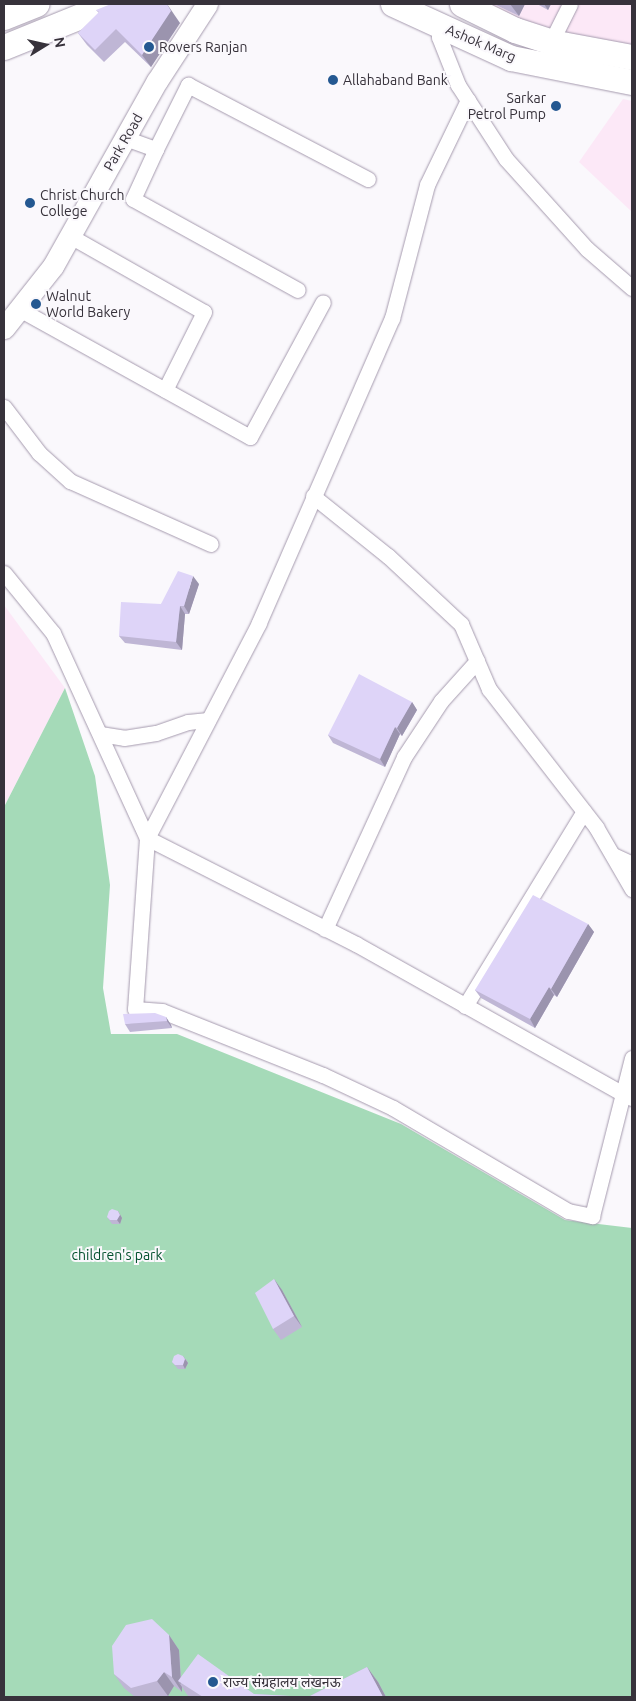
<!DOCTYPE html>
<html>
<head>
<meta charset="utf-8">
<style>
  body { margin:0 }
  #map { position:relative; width:636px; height:1701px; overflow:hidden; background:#faf8fc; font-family:Ubuntu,"Noto Sans Devanagari",sans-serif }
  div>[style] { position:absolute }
  .commercial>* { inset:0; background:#fce8f7 }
  .green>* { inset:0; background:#a5dab8 }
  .roads { filter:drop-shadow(0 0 1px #a59aae) drop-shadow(0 0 1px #a59aae) }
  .street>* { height:15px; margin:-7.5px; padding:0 7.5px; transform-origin:7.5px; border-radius:7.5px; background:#fff }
  .secondary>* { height:21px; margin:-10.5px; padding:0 10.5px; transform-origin:10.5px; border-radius:10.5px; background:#fff }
  .primary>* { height:25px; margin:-12.5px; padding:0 12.5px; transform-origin:12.5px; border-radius:12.5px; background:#fff }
  .wall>* { inset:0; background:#bfb6d5 }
  .shaded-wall>* { inset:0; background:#9b94ae }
  .building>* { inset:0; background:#ded4f8 }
  .dots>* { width:14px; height:14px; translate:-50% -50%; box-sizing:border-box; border:2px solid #faf8fc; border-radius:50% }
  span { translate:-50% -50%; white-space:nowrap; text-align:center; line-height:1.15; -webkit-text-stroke:4px #faf8fc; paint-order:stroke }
  .street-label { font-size:14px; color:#37323b }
  .poi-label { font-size:14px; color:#37323b }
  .left { translate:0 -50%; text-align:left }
  .right { translate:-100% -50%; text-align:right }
  .park-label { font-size:14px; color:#03512e }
  .frame { position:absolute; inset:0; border:5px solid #37323b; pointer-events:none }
  .north { position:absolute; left:20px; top:20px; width:50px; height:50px; -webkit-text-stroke:4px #faf8fc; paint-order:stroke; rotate:80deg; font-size:14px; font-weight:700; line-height:20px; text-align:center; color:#37323b }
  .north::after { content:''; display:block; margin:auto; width:18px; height:22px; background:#37323b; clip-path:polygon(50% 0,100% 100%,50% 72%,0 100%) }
</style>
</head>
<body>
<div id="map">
  <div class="commercial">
    <i style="clip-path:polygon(476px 4px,632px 4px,632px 45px,527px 30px)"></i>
    <i style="clip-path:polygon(623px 99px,632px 101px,632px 212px,579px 162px)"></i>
    <i style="clip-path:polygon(4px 605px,65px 688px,4px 807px)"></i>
  </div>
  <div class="green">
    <i style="clip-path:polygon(65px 688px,95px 776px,110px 885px,103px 988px,111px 1034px,177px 1034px,401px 1124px,565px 1220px,632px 1228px,632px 1697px,4px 1697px,4px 807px)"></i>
  </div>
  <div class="roads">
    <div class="street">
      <i style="left:439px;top:24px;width:13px;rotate:90deg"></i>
      <i style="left:439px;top:37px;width:52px;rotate:68.4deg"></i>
      <i style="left:458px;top:85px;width:88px;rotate:57deg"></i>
      <i style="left:506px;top:159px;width:121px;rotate:48deg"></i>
      <i style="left:587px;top:249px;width:60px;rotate:40.9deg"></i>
      <i style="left:551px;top:42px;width:42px;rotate:-63.4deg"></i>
      <i style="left:468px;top:100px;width:94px;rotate:115.8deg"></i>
      <i style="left:427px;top:185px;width:138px;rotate:104.7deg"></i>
      <i style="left:392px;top:318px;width:333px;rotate:113.6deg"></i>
      <i style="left:259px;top:623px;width:242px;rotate:117.5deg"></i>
      <i style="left:147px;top:838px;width:234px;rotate:26.9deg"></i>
      <i style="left:356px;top:944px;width:306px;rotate:29.3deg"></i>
      <i style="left:623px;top:1094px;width:10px;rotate:24deg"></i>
      <i style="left:125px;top:138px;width:33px;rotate:20deg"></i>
      <i style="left:156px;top:149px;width:72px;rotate:-63.4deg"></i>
      <i style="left:188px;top:85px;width:203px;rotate:27.6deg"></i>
      <i style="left:156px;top:149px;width:55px;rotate:114.7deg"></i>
      <i style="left:133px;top:199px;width:188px;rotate:28.9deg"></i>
      <i style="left:70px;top:236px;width:154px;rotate:29.6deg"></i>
      <i style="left:204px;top:312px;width:87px;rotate:116.6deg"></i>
      <i style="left:19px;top:309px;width:264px;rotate:29deg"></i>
      <i style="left:250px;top:437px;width:153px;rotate:-61.6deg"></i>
      <i style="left:4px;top:407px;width:58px;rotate:52.7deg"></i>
      <i style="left:39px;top:453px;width:42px;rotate:42.1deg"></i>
      <i style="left:70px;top:481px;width:154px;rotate:24.1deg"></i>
      <i style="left:313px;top:496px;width:96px;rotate:38.7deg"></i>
      <i style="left:388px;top:556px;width:100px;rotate:43deg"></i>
      <i style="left:461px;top:624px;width:71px;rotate:66.7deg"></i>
      <i style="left:489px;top:689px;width:175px;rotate:52.2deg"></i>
      <i style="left:596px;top:827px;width:72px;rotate:59.9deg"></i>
      <i style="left:4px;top:573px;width:77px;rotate:50.8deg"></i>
      <i style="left:53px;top:633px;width:226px;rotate:65.4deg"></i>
      <i style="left:147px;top:838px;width:171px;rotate:94deg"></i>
      <i style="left:135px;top:1009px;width:27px;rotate:4deg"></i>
      <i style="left:162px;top:1011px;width:173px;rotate:21.7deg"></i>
      <i style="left:323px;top:1075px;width:77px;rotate:25.2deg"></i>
      <i style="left:393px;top:1108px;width:203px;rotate:30.5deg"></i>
      <i style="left:568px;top:1211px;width:25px;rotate:12deg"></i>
      <i style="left:592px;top:1216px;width:163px;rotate:-75.8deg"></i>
      <i style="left:100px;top:734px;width:24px;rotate:9deg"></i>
      <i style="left:124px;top:738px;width:32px;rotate:-9deg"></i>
      <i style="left:156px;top:733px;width:34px;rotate:-19deg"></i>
      <i style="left:188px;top:722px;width:20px;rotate:-6deg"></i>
      <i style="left:613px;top:855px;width:21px;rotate:25deg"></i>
      <i style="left:325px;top:929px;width:189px;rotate:-65.3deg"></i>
      <i style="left:404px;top:757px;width:67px;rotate:-56.5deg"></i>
      <i style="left:441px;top:701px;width:54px;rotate:-48deg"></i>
      <i style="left:465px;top:1006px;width:228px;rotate:-58.6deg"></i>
    </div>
    <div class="secondary">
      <i style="left:4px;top:328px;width:79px;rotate:-51.7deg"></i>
      <i style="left:53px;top:266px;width:212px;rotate:-60.7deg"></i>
      <i style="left:157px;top:81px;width:92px;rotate:-57deg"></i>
    </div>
    <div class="primary">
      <i style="left:393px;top:4px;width:130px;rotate:24.6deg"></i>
      <i style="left:511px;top:58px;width:123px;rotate:11.2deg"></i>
      <i style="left:462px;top:4px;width:59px;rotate:26.1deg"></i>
      <i style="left:515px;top:30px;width:38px;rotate:18deg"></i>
      <i style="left:551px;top:42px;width:82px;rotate:10.5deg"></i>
      <i style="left:4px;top:17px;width:35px;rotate:-22deg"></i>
      <i style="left:4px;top:47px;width:114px;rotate:-22.1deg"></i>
    </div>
  </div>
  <div class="wall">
    <i style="clip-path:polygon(494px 4px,525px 4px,519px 16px)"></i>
    <i style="clip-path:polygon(537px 4px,551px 4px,548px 10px)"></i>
    <i style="clip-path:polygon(96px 10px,180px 23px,151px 67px,125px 42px,104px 62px,87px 45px,78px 33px,99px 13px)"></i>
    <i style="clip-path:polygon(199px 584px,189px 614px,185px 614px,182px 650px,125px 643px,119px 636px,161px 604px)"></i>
    <i style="clip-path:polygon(412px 702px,417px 710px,402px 736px,400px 734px,385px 767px,333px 743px,328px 735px)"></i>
    <i style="clip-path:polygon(588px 924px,594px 932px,557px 997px,554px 995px,535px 1028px,481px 998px,475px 990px)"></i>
    <i style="clip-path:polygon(166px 1017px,171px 1025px,172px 1028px,130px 1032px,125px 1024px)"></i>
    <i style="clip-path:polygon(118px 1211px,122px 1218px,120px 1224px,112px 1224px,107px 1217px)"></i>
    <i style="clip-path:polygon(274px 1279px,282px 1290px,302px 1327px,281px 1340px,273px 1329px)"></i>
    <i style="clip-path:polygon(186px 1359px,188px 1363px,185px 1369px,178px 1369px,172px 1362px)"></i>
    <i style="clip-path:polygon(169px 1635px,179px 1650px,181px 1677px,254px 1694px,308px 1697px,367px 1667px,378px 1682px,386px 1697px,190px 1697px,188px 1696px,182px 1687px,182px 1692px,174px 1686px,168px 1696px,162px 1697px,135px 1697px,124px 1688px,114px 1674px)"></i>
  </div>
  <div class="shaded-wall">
    <i style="clip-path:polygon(167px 4px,180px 23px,151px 67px,142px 55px)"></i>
    <i style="clip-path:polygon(510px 4px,525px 4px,519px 16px)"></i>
    <i style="clip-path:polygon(544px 4px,551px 4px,548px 10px)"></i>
    <i style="clip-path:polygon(193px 576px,199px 584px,189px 614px,184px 606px)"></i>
    <i style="clip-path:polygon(180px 606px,185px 614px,182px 650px,176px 642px)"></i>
    <i style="clip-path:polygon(412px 702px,417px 710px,402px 736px,397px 728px)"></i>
    <i style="clip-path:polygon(395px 727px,400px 734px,385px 767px,380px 759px)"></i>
    <i style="clip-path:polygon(588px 924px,594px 932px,557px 997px,551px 989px)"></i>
    <i style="clip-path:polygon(549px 987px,554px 995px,535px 1028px,530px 1019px)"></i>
    <i style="clip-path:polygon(166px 1017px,171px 1025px,172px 1028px,167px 1021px)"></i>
    <i style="clip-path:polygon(118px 1211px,122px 1218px,120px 1224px,117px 1220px)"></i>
    <i style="clip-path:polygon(274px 1279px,282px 1290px,302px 1327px,294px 1316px)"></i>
    <i style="clip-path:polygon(183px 1356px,188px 1363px,185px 1369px,183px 1365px)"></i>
    <i style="clip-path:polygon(169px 1635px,179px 1650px,181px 1684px,178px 1681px,182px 1687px,182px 1692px,172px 1677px)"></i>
    <i style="clip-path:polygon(367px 1667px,378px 1682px,386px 1697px,383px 1697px)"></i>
    <i style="clip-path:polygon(164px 1672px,174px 1686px,168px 1696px,157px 1681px)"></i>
  </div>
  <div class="building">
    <i style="clip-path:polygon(111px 4px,167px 4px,171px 11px,142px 55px,116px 29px,95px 50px,78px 33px,99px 12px,96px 10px)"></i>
    <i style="clip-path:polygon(178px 571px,193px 576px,184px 606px,180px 606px,176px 642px,119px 636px,121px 602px,161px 604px)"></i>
    <i style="clip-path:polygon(359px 674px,412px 702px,397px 728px,395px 727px,380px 759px,328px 735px)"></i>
    <i style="clip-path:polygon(533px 895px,588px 924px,551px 989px,549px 987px,530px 1019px,475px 990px)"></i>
    <i style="clip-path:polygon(155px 1013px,166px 1017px,167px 1021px,125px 1024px,123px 1014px)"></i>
    <i style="clip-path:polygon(112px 1209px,118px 1211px,120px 1215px,117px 1220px,110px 1220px,107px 1217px,109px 1211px)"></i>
    <i style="clip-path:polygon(274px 1279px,294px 1316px,273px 1329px,255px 1293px)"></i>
    <i style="clip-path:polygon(178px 1354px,183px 1356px,185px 1359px,183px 1365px,175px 1365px,172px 1362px,174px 1356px)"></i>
    <i style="clip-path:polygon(152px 1619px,169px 1635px,172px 1677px,164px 1672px,157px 1681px,131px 1688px,114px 1674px,112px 1646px,126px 1625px)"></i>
    <i style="clip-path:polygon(198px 1654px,254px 1694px,308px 1697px,367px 1667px,383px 1697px,203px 1697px,178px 1681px)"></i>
  </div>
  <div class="dots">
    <i style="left:149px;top:47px;background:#245891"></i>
    <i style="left:333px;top:80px;background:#245891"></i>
    <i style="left:556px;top:106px;background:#245891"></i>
    <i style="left:30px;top:203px;background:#245891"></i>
    <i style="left:36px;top:304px;background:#245891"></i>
    <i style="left:213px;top:1682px;background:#245891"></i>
  </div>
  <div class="street-label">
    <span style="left:481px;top:43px;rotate:23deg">Ashok Marg</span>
    <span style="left:123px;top:142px;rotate:-60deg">Park Road</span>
  </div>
  <div class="poi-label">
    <span class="left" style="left:159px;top:47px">Rovers Ranjan</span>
    <span class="left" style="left:343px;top:80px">Allahaband Bank</span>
    <span class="right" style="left:546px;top:106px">Sarkar<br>Petrol Pump</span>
    <span class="left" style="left:40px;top:203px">Christ Church<br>College</span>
    <span class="left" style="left:46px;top:304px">Walnut<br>World Bakery</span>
    <span class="left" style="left:223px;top:1682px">राज्य संग्रहालय लखनऊ</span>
  </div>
  <div class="park-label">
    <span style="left:117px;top:1255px">children's park</span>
  </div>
  <div class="frame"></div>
  <div class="north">N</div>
</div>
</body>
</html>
